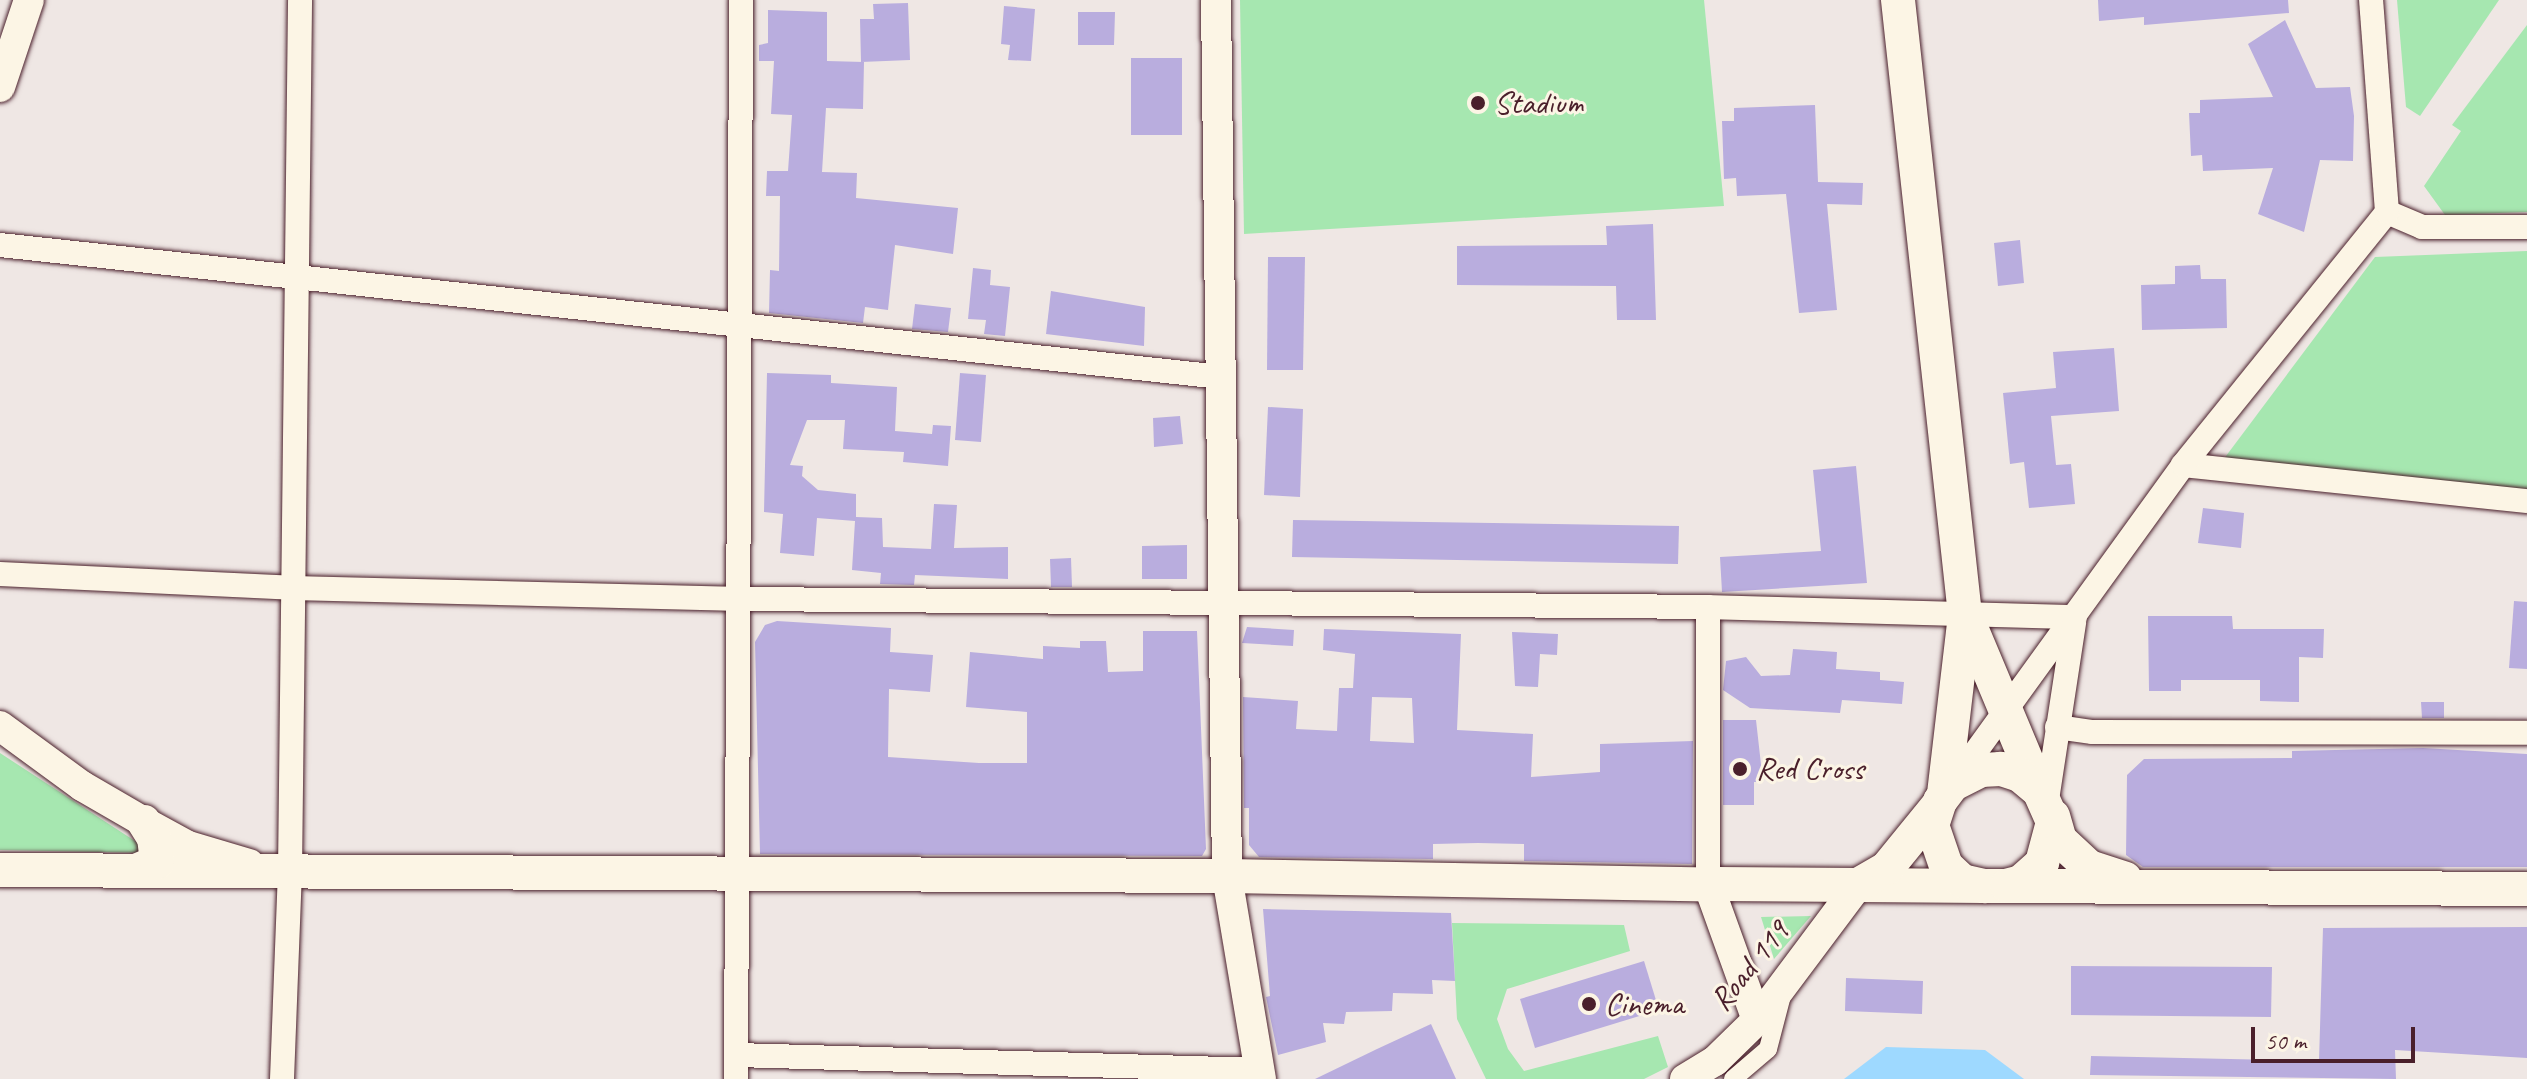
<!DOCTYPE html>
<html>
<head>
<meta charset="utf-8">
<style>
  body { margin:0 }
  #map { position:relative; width:2527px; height:1079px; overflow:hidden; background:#efe7e4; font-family:Caveat,sans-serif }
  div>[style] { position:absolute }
  .green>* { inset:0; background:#a6e7b0 }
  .water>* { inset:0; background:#9ed9ff }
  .building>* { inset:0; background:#b9adde }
  .roads { filter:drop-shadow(0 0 2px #4a1f2b) drop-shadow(0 0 2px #4a1f2b) }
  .pedestrian>* { height:18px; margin:-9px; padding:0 9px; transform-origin:9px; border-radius:9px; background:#fcf5e5 }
  .minor>* { height:24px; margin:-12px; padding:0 12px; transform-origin:12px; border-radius:12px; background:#fcf5e5 }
  .tertiary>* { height:30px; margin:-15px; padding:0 15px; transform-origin:15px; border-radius:15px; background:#fcf5e5 }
  .secondary>* { height:34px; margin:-17px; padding:0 17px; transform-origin:17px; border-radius:17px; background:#fcf5e5 }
  .dots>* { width:22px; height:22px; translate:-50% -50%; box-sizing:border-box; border:4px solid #fcf5e5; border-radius:50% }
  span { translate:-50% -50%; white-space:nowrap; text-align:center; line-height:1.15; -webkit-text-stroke:6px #fcf5e5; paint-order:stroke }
  .poi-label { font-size:32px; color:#4a1f2b }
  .left { translate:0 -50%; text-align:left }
  .street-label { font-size:32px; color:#4a1f2b }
  .scale { position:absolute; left:2251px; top:1027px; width:164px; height:36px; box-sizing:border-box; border:4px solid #4a1f2b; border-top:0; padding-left:10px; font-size:24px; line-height:28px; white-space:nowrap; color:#4a1f2b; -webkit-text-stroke:6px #fcf5e5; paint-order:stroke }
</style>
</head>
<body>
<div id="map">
  <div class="green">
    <i style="clip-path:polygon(1240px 0,1704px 0,1724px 206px,1244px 234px)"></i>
    <i style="clip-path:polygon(2397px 0,2499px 0,2420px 116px,2406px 107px)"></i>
    <i style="clip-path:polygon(2527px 25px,2527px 212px,2445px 215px,2424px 186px,2461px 131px,2452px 125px)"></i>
    <i style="clip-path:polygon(2527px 251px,2527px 493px,2223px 460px,2375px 257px)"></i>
    <i style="clip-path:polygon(0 753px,138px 843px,147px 853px,0 850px)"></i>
    <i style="clip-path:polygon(1811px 916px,1774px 959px,1761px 917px)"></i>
    <i style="clip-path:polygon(1452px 923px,1624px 925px,1630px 951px,1507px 989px,1497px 1019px,1508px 1049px,1524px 1071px,1658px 1036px,1668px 1067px,1644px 1079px,1486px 1079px,1457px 1019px)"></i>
  </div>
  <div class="water">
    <i style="clip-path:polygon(1886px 1047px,1985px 1050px,2024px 1079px,1844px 1079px)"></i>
  </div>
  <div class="building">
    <i style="clip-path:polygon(2098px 0,2288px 0,2289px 13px,2144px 25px,2144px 17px,2099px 21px)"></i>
    <i style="clip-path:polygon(908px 3px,910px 60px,861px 62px,860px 19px,874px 19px,873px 4px)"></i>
    <i style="clip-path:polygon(1004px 6px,1035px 9px,1031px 61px,1008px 60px,1010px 45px,1001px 44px)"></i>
    <i style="clip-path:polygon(768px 10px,827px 12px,827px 61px,864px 62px,863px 109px,826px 108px,822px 172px,857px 173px,856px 198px,958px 208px,953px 254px,895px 245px,888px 310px,865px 307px,863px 323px,769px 313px,770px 270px,779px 271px,780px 196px,766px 196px,767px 171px,788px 171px,792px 115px,771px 114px,774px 61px,759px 61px,759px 45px,768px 43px)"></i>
    <i style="clip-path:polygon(1078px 12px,1115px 12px,1114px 45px,1078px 45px)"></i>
    <i style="clip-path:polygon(2285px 20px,2316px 88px,2350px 87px,2354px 116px,2353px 161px,2320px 160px,2304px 232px,2258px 214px,2273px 168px,2203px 171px,2202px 155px,2191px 156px,2189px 113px,2200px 113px,2200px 100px,2273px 97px,2248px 44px)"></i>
    <i style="clip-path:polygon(1131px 58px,1182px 58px,1182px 135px,1131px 135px)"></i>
    <i style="clip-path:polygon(1815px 105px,1818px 182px,1863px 183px,1862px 205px,1827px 204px,1837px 310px,1799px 313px,1786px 194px,1737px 196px,1736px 178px,1724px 179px,1722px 121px,1734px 121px,1734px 108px)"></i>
    <i style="clip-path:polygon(1653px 224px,1656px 320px,1617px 320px,1616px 286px,1457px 285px,1457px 246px,1607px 245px,1606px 226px)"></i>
    <i style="clip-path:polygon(2020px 240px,2024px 283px,1998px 286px,1994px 243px)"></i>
    <i style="clip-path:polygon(1268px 257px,1305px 257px,1303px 370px,1267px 370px)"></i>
    <i style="clip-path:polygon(2200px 265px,2201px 279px,2226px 279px,2227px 328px,2142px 330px,2141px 285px,2175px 284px,2175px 266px)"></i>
    <i style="clip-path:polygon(973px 268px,991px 270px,990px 285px,1010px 287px,1005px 336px,984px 334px,986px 320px,968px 319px)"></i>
    <i style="clip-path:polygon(1051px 291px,1145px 307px,1144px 346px,1046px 334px)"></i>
    <i style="clip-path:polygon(915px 304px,951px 308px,948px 332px,912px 329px)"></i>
    <i style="clip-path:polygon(2114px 348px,2119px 411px,2051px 416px,2056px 465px,2071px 464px,2075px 504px,2029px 508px,2024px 462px,2010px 464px,2003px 393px,2056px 388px,2053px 352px)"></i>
    <i style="clip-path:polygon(767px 373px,831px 375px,831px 383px,897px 387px,895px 431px,932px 434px,933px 425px,951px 426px,948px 466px,903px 462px,904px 452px,843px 449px,845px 420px,807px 420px,790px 465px,803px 466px,802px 476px,818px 490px,856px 494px,856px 517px,882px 518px,883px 547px,931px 549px,934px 504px,957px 505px,954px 548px,1008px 547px,1008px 579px,915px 575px,914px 585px,880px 584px,881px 573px,852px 570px,855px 521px,817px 518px,814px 556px,780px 553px,783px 514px,764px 512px)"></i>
    <i style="clip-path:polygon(960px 373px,986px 375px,981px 442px,955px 440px)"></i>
    <i style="clip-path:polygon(1268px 407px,1303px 409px,1300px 497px,1264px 495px)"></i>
    <i style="clip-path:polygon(1180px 416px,1183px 444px,1154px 447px,1153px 418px)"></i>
    <i style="clip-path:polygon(1856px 466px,1867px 583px,1722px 592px,1720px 557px,1821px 551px,1813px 470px)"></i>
    <i style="clip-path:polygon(2203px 508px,2244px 513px,2241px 548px,2198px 543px)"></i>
    <i style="clip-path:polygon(1293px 520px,1679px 526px,1678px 564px,1292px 557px)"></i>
    <i style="clip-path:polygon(1187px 545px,1187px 579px,1142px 579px,1142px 546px)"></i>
    <i style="clip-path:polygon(1071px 558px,1072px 587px,1051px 587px,1050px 559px)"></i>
    <i style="clip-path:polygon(2514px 601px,2527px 602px,2527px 669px,2509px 668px)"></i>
    <i style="clip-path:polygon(2148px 616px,2232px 616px,2233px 629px,2324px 629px,2323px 658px,2299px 657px,2299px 702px,2260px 701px,2260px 680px,2181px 680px,2181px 691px,2149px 691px)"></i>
    <i style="clip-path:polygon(777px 621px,891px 628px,890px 652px,933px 655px,930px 692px,889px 689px,888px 757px,979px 763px,1027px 763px,1027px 712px,966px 707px,970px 652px,1043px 659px,1043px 646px,1080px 648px,1080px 641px,1106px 641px,1108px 672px,1143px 671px,1143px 631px,1197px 631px,1206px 849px,1202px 856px,760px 854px,755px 642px,765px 625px)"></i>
    <i style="clip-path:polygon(1247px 627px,1294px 630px,1293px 646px,1242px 643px)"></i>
    <i style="clip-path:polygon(evenodd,1324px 629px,1461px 634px,1457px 730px,1533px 734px,1531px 777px,1600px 772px,1600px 744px,1693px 741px,1692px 864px,1524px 861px,1524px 844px,1478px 843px,1433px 844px,1433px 859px,1259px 857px,1249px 845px,1249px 808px,1244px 808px,1243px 697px,1298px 701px,1296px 729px,1337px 731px,1339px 688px,1353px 688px,1355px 654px,1323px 650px,1324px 629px,1372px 697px,1412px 698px,1414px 743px,1370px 741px,1372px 697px)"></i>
    <i style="clip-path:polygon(1512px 632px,1558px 634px,1557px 655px,1540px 654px,1538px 687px,1515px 686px)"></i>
    <i style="clip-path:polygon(1793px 649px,1837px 652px,1836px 669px,1880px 672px,1880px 680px,1904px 682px,1902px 704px,1842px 700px,1840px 713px,1750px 708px,1723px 690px,1726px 661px,1746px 657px,1761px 676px,1790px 675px)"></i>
    <i style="clip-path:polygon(2421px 702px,2444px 702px,2444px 718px,2422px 718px)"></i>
    <i style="clip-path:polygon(1723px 720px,1756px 720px,1763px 782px,1754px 782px,1754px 805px,1723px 805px)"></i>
    <i style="clip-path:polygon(2423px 748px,2527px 754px,2527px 867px,2143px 867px,2126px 855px,2127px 775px,2144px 759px,2292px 758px,2292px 751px)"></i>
    <i style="clip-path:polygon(1263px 909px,1451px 913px,1455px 981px,1432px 980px,1433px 994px,1393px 993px,1392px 1011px,1346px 1012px,1344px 1024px,1323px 1023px,1326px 1042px,1278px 1055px,1266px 997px,1270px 996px)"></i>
    <i style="clip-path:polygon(2527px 927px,2527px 1058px,2395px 1050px,2396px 1079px,2090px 1075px,2091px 1056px,2319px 1061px,2323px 928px)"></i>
    <i style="clip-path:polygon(1644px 961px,1659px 1010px,1535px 1048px,1520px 999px)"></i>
    <i style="clip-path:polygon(2071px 966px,2272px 967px,2271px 1017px,2071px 1015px)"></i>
    <i style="clip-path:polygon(1846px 978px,1923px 981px,1922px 1014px,1845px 1011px)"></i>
    <i style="clip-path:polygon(1431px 1024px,1456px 1079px,1315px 1079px,1377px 1049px)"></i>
  </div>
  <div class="roads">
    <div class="pedestrian">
      <i style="left:1733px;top:1079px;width:46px;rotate:-40.6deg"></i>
      <i style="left:1768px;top:1049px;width:52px;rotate:-75.4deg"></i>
    </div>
    <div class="minor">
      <i style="left:2387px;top:212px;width:38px;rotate:23deg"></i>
      <i style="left:2422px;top:227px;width:105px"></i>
      <i style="left:0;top:245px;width:1228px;rotate:6.17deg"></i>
      <i style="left:2183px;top:465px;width:346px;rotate:6deg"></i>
      <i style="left:0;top:574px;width:292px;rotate:2.7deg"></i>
      <i style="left:292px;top:588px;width:450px;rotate:1.4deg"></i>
      <i style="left:742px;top:599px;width:966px;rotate:0.47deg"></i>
      <i style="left:1708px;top:607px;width:367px;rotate:1.6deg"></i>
      <i style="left:1708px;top:607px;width:277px;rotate:90deg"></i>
      <i style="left:2057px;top:727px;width:36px;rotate:8deg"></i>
      <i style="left:2093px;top:732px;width:434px;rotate:0.1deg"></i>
      <i style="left:1956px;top:779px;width:387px;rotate:-54.1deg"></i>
      <i style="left:2183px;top:465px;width:325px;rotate:-51.1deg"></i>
      <i style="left:2387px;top:212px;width:213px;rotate:-94.3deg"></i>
      <i style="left:2047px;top:800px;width:179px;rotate:-81.3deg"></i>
      <i style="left:736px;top:1055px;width:524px;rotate:1.64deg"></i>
      <i style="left:282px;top:1079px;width:207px;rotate:-87.8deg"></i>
      <i style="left:290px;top:872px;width:872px;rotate:-89.34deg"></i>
      <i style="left:736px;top:1079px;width:1079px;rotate:-89.73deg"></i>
    </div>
    <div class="tertiary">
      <i style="left:1216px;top:0;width:876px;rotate:89.28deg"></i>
      <i style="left:1227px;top:876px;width:206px;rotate:80.5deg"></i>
      <i style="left:0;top:87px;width:92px;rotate:-71.6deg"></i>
      <i style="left:0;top:726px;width:102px;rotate:36.2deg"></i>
      <i style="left:82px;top:786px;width:72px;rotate:30.1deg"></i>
      <i style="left:144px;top:822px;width:50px;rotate:28.6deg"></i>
      <i style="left:188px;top:846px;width:64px;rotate:16.4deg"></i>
      <i style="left:1708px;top:884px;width:145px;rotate:70.2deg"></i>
      <i style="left:1685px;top:1079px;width:35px;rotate:-31deg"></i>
      <i style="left:1715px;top:1061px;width:59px;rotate:-44.3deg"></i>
      <i style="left:1757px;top:1020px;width:169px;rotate:-53.2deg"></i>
    </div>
    <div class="secondary">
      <i style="left:1898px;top:0;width:619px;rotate:83.78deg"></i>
      <i style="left:1965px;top:615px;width:180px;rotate:96.7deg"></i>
      <i style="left:1967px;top:618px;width:186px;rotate:67.3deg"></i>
      <i style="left:2053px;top:816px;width:25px;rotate:74deg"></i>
      <i style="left:2060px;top:840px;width:40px;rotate:43deg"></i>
      <i style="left:2089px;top:867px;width:38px;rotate:18deg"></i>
      <i style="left:0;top:870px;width:1227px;rotate:0.28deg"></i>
      <i style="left:1227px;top:876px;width:481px;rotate:1deg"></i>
      <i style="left:1708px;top:884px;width:150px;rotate:0.4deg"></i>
      <i style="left:1858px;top:885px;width:126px;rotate:0.5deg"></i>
      <i style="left:1984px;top:886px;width:22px"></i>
      <i style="left:2006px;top:886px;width:16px;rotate:-15deg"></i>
      <i style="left:2021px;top:882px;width:28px;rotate:-42deg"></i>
      <i style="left:2042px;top:863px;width:42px;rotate:-75deg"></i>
      <i style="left:2053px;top:822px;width:34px;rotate:-114deg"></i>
      <i style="left:2039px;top:791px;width:25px;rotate:-140deg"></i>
      <i style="left:2020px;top:775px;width:20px;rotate:-162deg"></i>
      <i style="left:2001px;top:769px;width:20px;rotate:177deg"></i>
      <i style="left:1981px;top:770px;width:31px;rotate:153deg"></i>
      <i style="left:1953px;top:784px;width:21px;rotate:127deg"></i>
      <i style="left:1940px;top:801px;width:25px;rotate:108deg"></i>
      <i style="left:1932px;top:825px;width:43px;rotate:71.1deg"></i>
      <i style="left:1946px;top:866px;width:22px;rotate:43deg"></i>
      <i style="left:1962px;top:881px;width:23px;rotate:13deg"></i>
      <i style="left:136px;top:871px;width:23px;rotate:-23deg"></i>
      <i style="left:157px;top:862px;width:24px;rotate:-97deg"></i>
      <i style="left:154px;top:838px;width:19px;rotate:-122deg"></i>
      <i style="left:1858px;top:885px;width:34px;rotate:-30deg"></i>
      <i style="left:1887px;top:868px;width:77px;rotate:-50.8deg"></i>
      <i style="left:2007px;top:886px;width:520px;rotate:0.33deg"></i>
    </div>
  </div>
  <div class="dots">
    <i style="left:1478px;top:103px;background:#4a1f2b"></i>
    <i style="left:1740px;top:769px;background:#4a1f2b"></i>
    <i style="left:1589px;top:1004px;background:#4a1f2b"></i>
  </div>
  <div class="poi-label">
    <span class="left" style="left:1494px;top:103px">Stadium</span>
    <span class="left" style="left:1756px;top:769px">Red Cross</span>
    <span class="left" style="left:1605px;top:1004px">Cinema</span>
  </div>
  <div class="street-label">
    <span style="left:1750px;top:966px;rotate:-51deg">Road 119</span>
  </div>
  <div class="scale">50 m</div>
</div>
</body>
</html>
